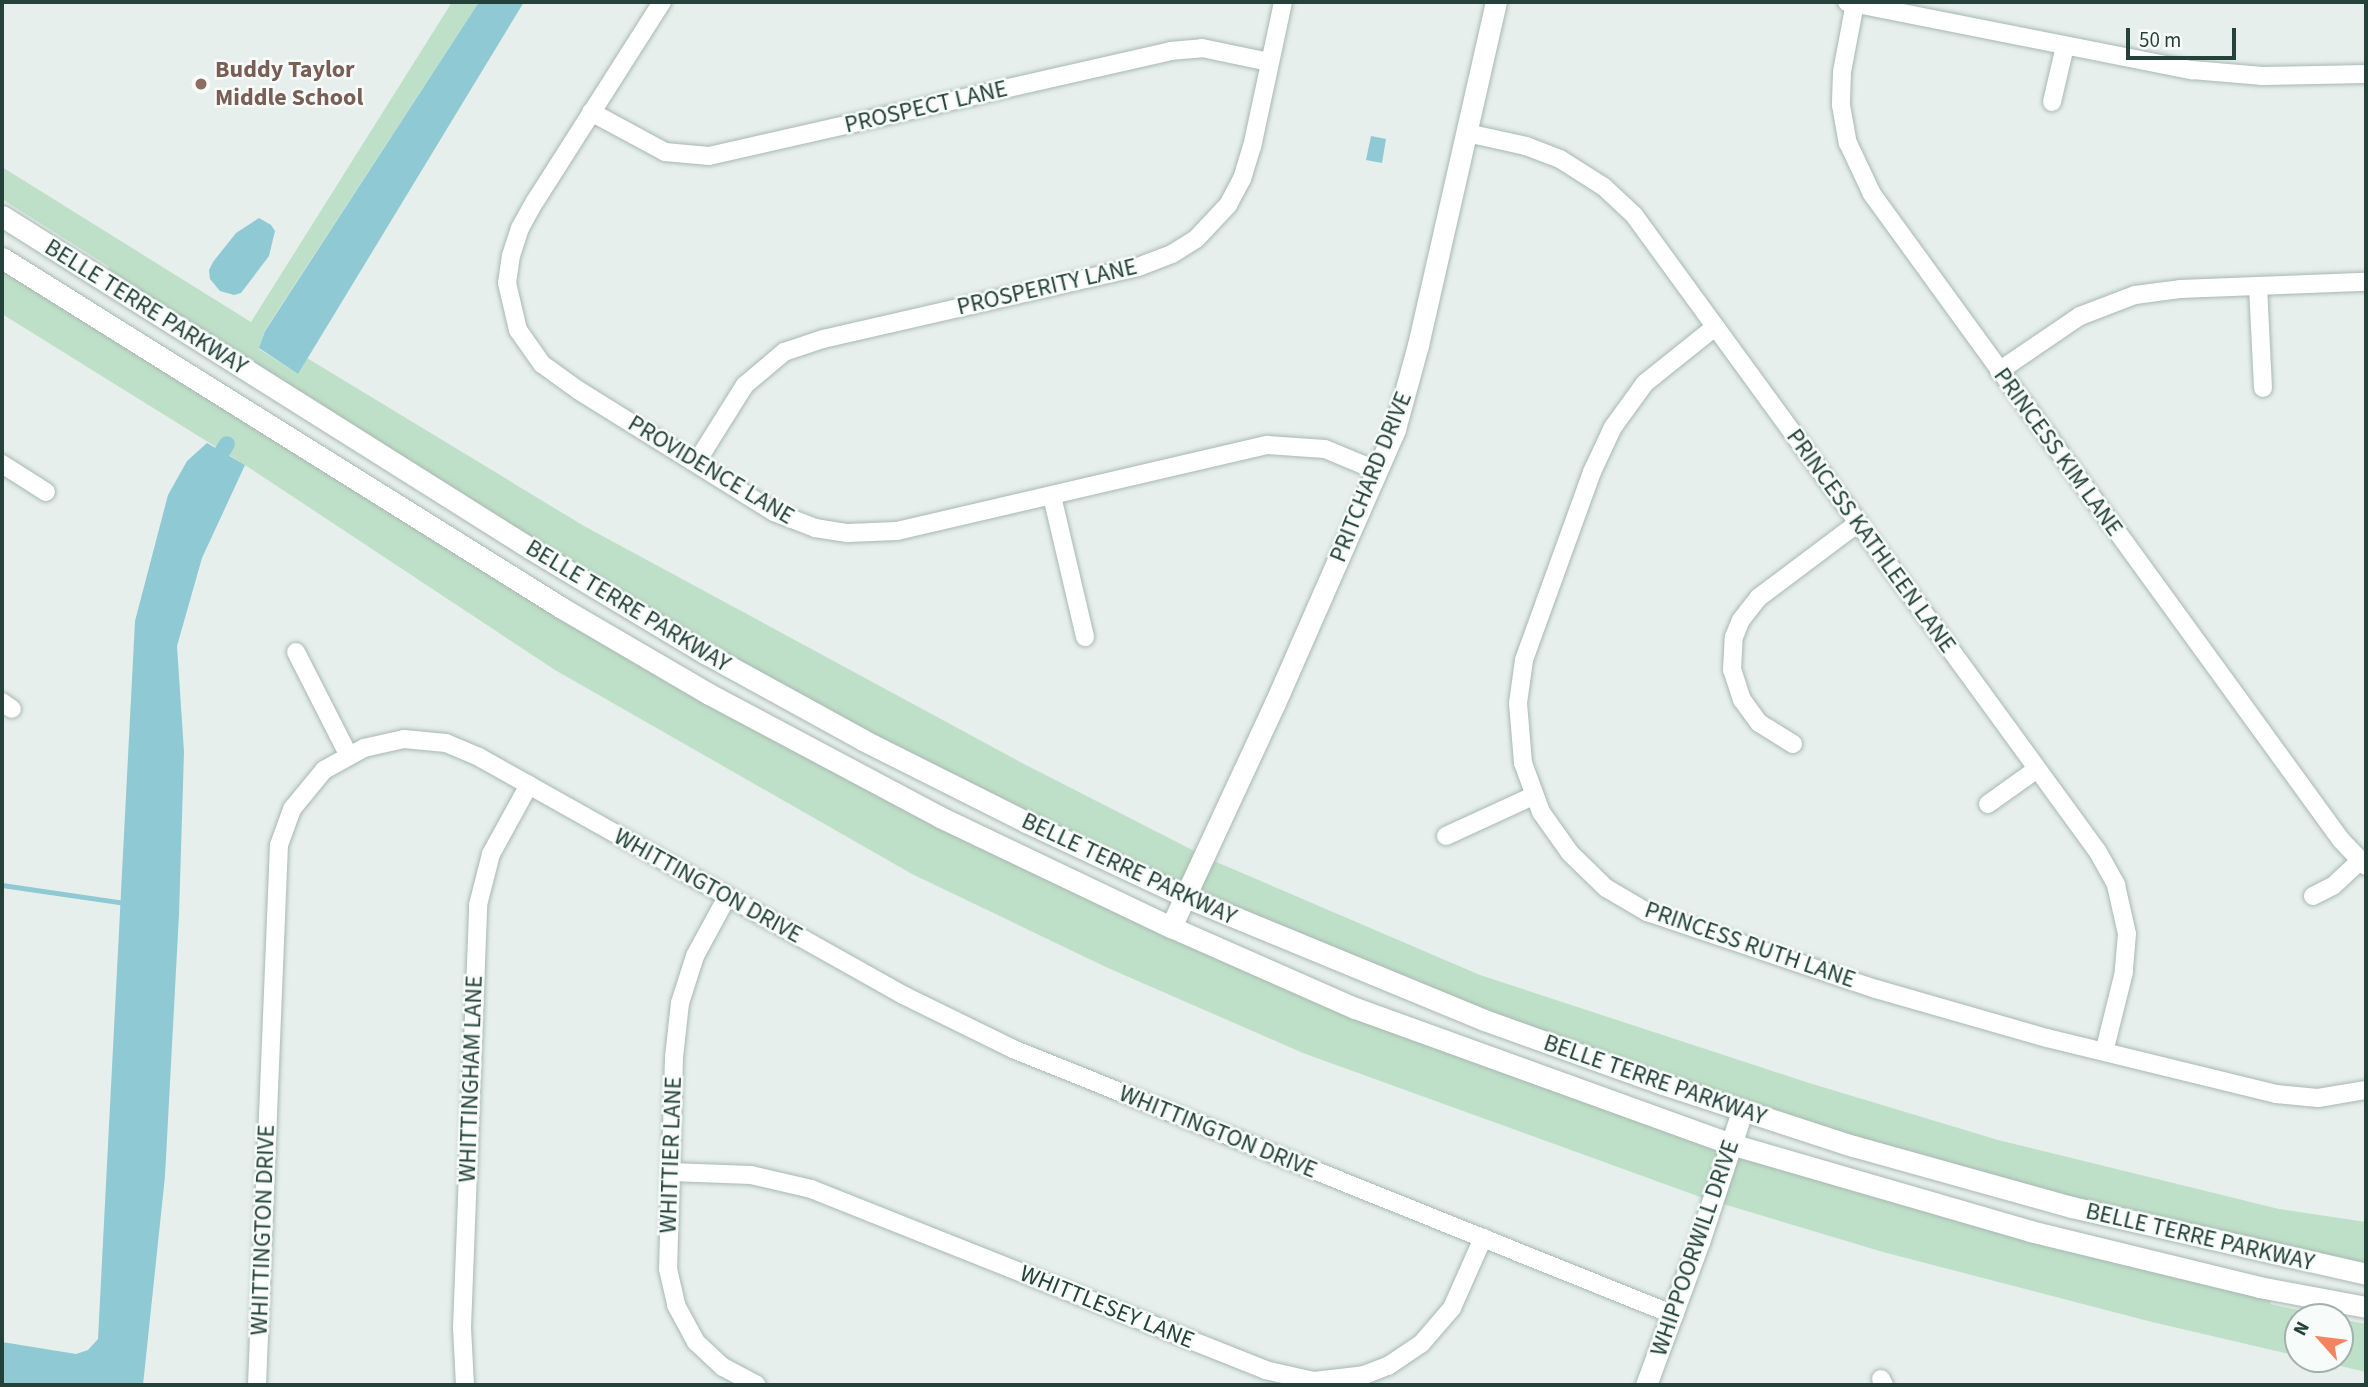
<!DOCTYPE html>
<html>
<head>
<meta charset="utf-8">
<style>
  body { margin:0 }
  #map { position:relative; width:2368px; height:1387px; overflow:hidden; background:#e6efeb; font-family:"Source Sans 3",sans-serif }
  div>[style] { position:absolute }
  .green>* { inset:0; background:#bfe0c8 }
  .water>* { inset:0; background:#8ec9d4 }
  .stream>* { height:4.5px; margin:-2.25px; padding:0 2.25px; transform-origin:2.25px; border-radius:2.25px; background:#8ec9d4 }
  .canal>* { height:16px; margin:-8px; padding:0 8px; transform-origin:8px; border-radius:8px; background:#8ec9d4 }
  .roads { filter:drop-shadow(0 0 2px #a8b8b2) drop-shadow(0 0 2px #a8b8b2) }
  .minor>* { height:18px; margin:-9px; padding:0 9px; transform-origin:9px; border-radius:9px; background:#fff }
  .tertiary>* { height:21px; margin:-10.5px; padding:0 10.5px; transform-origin:10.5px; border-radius:10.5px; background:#fff }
  .secondary>* { height:21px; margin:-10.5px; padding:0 10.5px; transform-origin:10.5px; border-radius:10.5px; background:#fff }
  .dots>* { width:19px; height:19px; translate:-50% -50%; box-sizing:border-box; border:4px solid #f7fbf9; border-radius:50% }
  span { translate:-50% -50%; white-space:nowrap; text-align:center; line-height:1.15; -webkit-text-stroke:5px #f7fbf9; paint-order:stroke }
  .education-label { font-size:24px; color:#785e54; font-weight:700 }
  .left { translate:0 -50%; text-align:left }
  .street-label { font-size:24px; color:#24423a }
  .frame { position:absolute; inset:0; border:4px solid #24423a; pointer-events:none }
  .north { position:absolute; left:2284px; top:1303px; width:70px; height:70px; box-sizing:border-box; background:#f7fbf9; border:2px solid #a3b1ad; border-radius:50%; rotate:298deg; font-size:19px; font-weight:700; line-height:28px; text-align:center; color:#24423a }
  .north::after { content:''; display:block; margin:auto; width:24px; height:32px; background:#f4845f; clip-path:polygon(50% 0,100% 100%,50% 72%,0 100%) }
  .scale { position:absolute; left:2126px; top:28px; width:110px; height:32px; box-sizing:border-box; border:4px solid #24423a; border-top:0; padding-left:9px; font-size:21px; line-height:24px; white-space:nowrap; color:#24423a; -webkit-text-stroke:5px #f7fbf9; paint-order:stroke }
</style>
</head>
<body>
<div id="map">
  <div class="green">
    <i style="clip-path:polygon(452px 2px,479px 2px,265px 330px,259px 349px,298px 374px,307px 358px,584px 526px,1024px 764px,1214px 861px,1480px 975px,1806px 1082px,1998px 1140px,2279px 1209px,2366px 1222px,2366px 1265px,2172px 1224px,1819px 1128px,1482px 1011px,1233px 909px,996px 799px,702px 642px,565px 561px,112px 278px,108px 266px,2px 199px,2px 167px,251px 322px)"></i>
    <i style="clip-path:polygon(2px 268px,626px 656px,1443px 1050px,2271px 1297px,2270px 1304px,2330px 1317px,2298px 1317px,2298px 1356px,2152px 1322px,1883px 1252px,1703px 1198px,1303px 1053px,1108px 968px,912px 874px,555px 670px,245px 465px,2px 314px)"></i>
    <i style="clip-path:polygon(2340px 1319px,2366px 1324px,2366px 1372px,2310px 1359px,2340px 1359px)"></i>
  </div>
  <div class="water">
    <i style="clip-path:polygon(479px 2px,524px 2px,298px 374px,259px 348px,265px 331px)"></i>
    <i style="clip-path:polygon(1371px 136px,1386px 139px,1382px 163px,1366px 160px)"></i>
    <i style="clip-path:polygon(259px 218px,271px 225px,275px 231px,269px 256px,241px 293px,234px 295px,220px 291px,210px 279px,209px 270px,213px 262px,236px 233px)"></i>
    <i style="clip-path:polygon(207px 443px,245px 465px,202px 558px,177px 646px,184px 752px,179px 914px,165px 1176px,143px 1385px,2px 1385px,2px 1342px,76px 1354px,88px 1350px,98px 1339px,135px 621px,168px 495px,187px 461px)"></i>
  </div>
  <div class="stream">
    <i style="left:2px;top:885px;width:125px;rotate:8.3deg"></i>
  </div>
  <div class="canal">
    <i style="left:212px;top:468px;width:28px;rotate:-58deg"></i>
  </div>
  <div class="roads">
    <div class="minor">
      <i style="left:662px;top:2px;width:236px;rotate:122.5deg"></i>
      <i style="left:535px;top:201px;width:31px;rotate:119deg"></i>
      <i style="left:520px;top:228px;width:28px;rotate:108deg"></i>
      <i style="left:511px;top:255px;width:28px;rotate:98deg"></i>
      <i style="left:507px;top:283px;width:48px;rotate:76.8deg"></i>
      <i style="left:518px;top:330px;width:42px;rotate:54.8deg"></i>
      <i style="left:542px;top:364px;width:44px;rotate:35.8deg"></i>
      <i style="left:578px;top:390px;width:231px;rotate:31.9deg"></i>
      <i style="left:774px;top:512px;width:44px;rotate:21.3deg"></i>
      <i style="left:815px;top:528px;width:33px;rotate:9deg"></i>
      <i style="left:848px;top:533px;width:49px;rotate:-2.3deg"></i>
      <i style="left:897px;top:531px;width:380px;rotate:-13.1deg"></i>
      <i style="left:1267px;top:445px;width:58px;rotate:3.9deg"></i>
      <i style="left:1325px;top:449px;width:57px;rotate:22.5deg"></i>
      <i style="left:1847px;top:2px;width:352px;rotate:11.2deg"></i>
      <i style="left:2192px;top:70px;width:71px;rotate:4.8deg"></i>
      <i style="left:2263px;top:76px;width:103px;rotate:-1.1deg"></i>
      <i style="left:1855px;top:3px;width:70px;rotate:100.7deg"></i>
      <i style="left:1842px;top:72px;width:33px;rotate:92deg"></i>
      <i style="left:1841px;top:105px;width:39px;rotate:80deg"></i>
      <i style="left:1848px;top:143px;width:56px;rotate:64.8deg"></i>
      <i style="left:1872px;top:194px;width:798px;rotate:54.02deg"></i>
      <i style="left:2341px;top:840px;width:36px;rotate:46deg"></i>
      <i style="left:2052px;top:102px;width:57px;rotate:-76.9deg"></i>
      <i style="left:591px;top:112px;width:84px;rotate:28.4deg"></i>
      <i style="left:665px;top:152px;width:44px;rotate:5.2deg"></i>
      <i style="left:709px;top:156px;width:473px;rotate:-12.8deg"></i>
      <i style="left:1170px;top:51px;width:32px;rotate:-5deg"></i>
      <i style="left:1202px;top:48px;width:68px;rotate:11.8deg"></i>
      <i style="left:1467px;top:133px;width:60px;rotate:12.4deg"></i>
      <i style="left:1526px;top:146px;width:36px;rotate:21deg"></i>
      <i style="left:1560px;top:159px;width:52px;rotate:32.5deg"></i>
      <i style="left:1604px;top:187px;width:41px;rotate:43deg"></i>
      <i style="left:1634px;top:215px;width:788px;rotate:53.93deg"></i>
      <i style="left:2098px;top:852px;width:38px;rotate:61deg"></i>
      <i style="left:2116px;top:885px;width:50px;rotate:77.3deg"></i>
      <i style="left:2127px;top:934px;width:38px;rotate:95deg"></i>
      <i style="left:2124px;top:972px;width:82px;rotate:104deg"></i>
      <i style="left:2258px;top:286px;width:102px;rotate:87.2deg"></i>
      <i style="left:1715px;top:327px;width:90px;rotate:141.3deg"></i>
      <i style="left:1645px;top:383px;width:54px;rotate:126deg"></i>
      <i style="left:1613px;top:427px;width:50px;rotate:115deg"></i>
      <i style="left:1592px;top:472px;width:200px;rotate:109.9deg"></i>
      <i style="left:1524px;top:660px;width:43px;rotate:97.9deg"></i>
      <i style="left:1518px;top:703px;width:60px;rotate:85.2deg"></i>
      <i style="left:1523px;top:763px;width:52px;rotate:69.8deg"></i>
      <i style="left:1541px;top:812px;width:50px;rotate:54.7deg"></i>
      <i style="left:1570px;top:853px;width:50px;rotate:44.2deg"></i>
      <i style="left:1606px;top:888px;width:48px;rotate:30.3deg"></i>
      <i style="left:1647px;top:912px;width:242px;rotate:18.6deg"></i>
      <i style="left:1876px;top:989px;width:178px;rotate:16deg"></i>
      <i style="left:2047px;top:1038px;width:236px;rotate:13.7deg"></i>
      <i style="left:2276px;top:1094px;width:42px;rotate:5.4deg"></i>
      <i style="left:2318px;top:1098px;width:49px;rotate:-9.5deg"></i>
      <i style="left:1999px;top:371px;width:98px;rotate:-34.2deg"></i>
      <i style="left:2080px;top:316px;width:59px;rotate:-20.9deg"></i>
      <i style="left:2135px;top:295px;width:45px;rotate:-7.6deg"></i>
      <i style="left:2180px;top:289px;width:186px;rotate:-2.2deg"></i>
      <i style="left:696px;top:463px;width:92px;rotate:-57.9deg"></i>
      <i style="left:745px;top:385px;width:51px;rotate:-40.2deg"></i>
      <i style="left:784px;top:352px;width:41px;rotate:-18.4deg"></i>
      <i style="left:823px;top:339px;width:323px;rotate:-12.9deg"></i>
      <i style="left:1138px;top:267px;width:36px;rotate:-21deg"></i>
      <i style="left:1172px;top:254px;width:28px;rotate:-32deg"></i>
      <i style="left:1196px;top:239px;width:47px;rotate:-46.7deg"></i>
      <i style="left:1228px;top:205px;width:30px;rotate:-62deg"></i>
      <i style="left:1242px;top:179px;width:34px;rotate:-73deg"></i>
      <i style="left:1252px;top:147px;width:148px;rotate:-77.9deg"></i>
      <i style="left:2px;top:464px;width:52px;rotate:32.5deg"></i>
      <i style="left:1052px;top:496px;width:145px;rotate:76.8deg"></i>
      <i style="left:296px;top:652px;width:114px;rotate:63deg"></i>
      <i style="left:2px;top:702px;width:12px;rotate:35deg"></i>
      <i style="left:1793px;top:744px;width:40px;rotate:-148deg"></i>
      <i style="left:1759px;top:723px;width:29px;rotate:-126deg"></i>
      <i style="left:1742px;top:700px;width:32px;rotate:-108deg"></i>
      <i style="left:1732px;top:670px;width:33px;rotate:-87deg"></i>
      <i style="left:1734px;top:637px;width:18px;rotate:-68deg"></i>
      <i style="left:1741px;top:620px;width:28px;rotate:-52deg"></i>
      <i style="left:1758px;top:598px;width:125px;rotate:-36.9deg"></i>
      <i style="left:1988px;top:804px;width:60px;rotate:-35.5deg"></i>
      <i style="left:1446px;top:836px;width:96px;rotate:-24.7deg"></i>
      <i style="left:2313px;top:896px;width:22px;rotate:-27deg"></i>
      <i style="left:2333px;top:886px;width:37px;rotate:-43deg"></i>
      <i style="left:727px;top:897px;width:67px;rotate:118.5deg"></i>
      <i style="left:695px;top:956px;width:49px;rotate:107.7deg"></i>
      <i style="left:680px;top:1003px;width:54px;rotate:96.3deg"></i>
      <i style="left:674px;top:1057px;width:212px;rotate:91.6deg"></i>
      <i style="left:668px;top:1269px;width:37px;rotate:77deg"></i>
      <i style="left:676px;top:1305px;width:42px;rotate:61.6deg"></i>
      <i style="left:696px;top:1342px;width:37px;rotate:43deg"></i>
      <i style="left:723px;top:1367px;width:38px;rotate:28deg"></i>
      <i style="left:671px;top:1172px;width:80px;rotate:2.1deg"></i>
      <i style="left:751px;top:1175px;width:62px;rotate:13.1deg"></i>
      <i style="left:811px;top:1189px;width:489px;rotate:21.7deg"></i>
      <i style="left:1265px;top:1370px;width:50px;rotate:12.7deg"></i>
      <i style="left:1314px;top:1381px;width:50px;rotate:-6.8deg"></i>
      <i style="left:1364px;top:1375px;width:26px;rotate:-21deg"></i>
      <i style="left:1388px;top:1366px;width:40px;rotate:-34deg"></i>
      <i style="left:1421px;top:1344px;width:48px;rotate:-49.3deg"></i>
      <i style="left:1452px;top:1308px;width:77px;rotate:-66.1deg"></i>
      <i style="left:1881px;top:1379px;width:7px;rotate:63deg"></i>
      <i style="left:257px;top:1385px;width:540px;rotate:-87.67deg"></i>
      <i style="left:279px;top:845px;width:38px;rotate:-70deg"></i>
      <i style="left:292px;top:809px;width:50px;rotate:-50.6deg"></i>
      <i style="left:324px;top:770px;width:46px;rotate:-28.8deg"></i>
      <i style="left:364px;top:748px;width:41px;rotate:-12.7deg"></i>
      <i style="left:404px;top:739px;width:42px;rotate:5.4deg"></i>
      <i style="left:446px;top:743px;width:36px;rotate:23deg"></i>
      <i style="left:479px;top:757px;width:486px;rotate:29.3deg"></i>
      <i style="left:903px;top:995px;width:123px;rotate:26.1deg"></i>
      <i style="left:1013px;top:1049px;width:713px;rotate:21.92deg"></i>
      <i style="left:465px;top:1385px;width:57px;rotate:-93deg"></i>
      <i style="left:462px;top:1328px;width:423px;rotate:-87.8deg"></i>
      <i style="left:478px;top:905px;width:53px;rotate:-75.7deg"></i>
      <i style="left:491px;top:854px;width:79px;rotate:-61.2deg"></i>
    </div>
    <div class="tertiary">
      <i style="left:1171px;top:927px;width:247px;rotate:-65.1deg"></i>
      <i style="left:1275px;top:703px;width:299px;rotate:-66.3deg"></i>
      <i style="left:1395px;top:429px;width:87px;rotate:-74.7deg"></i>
      <i style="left:1418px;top:345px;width:352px;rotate:-77.2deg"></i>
      <i style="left:1646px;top:1385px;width:153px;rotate:-69.7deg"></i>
      <i style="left:1699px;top:1242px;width:138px;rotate:-71.8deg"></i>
    </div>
    <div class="secondary">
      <i style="left:2px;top:216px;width:625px;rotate:32.19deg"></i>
      <i style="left:531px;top:549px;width:203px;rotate:30.9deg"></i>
      <i style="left:705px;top:653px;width:180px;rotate:28.8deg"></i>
      <i style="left:863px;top:740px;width:182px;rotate:26.7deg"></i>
      <i style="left:1026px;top:822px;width:177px;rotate:25.1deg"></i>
      <i style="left:1186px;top:897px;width:322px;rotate:22.4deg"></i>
      <i style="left:1484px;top:1020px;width:190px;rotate:19.7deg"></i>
      <i style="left:1663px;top:1084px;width:200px;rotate:18.1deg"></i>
      <i style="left:1853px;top:1146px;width:227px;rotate:15.6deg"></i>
      <i style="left:2072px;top:1207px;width:302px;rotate:12.8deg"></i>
      <i style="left:2px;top:258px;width:660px;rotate:32.01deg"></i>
      <i style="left:562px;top:608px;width:170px;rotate:30.3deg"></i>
      <i style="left:709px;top:694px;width:262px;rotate:28deg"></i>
      <i style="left:940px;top:817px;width:256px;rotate:25.5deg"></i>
      <i style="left:1171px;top:927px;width:201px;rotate:23.8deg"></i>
      <i style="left:1355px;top:1008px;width:400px;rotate:19.9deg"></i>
      <i style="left:1731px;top:1144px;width:311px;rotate:16.2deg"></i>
      <i style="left:2030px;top:1231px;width:236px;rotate:13.7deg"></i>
      <i style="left:2259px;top:1287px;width:109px;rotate:10.6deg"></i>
    </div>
  </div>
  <div class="dots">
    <i style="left:201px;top:84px;background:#8d6e63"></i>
  </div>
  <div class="education-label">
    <span class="left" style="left:215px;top:84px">Buddy Taylor<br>Middle School</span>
  </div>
  <div class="street-label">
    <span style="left:926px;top:107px;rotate:-13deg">PROSPECT LANE</span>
    <span style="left:1047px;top:287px;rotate:-13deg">PROSPERITY LANE</span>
    <span style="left:146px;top:307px;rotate:32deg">BELLE TERRE PARKWAY</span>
    <span style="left:2058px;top:452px;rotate:54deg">PRINCESS KIM LANE</span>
    <span style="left:711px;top:470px;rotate:31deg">PROVIDENCE LANE</span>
    <span style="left:1371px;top:477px;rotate:-68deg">PRITCHARD DRIVE</span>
    <span style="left:1871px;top:541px;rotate:54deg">PRINCESS KATHLEEN LANE</span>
    <span style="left:628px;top:606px;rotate:31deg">BELLE TERRE PARKWAY</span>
    <span style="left:1129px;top:869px;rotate:25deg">BELLE TERRE PARKWAY</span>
    <span style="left:708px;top:886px;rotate:29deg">WHITTINGTON DRIVE</span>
    <span style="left:1750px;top:945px;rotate:19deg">PRINCESS RUTH LANE</span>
    <span style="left:471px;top:1079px;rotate:-88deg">WHITTINGHAM LANE</span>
    <span style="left:1655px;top:1080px;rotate:19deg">BELLE TERRE PARKWAY</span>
    <span style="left:1218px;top:1132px;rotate:22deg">WHITTINGTON DRIVE</span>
    <span style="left:671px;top:1155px;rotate:-88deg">WHITTIER LANE</span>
    <span style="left:263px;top:1230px;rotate:-88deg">WHITTINGTON DRIVE</span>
    <span style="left:2200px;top:1237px;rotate:13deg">BELLE TERRE PARKWAY</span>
    <span style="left:1695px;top:1248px;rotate:-71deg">WHIPPOORWILL DRIVE</span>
    <span style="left:1107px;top:1307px;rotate:22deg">WHITTLESEY LANE</span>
  </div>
  <div class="frame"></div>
  <div class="north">N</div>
  <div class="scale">50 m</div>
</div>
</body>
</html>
